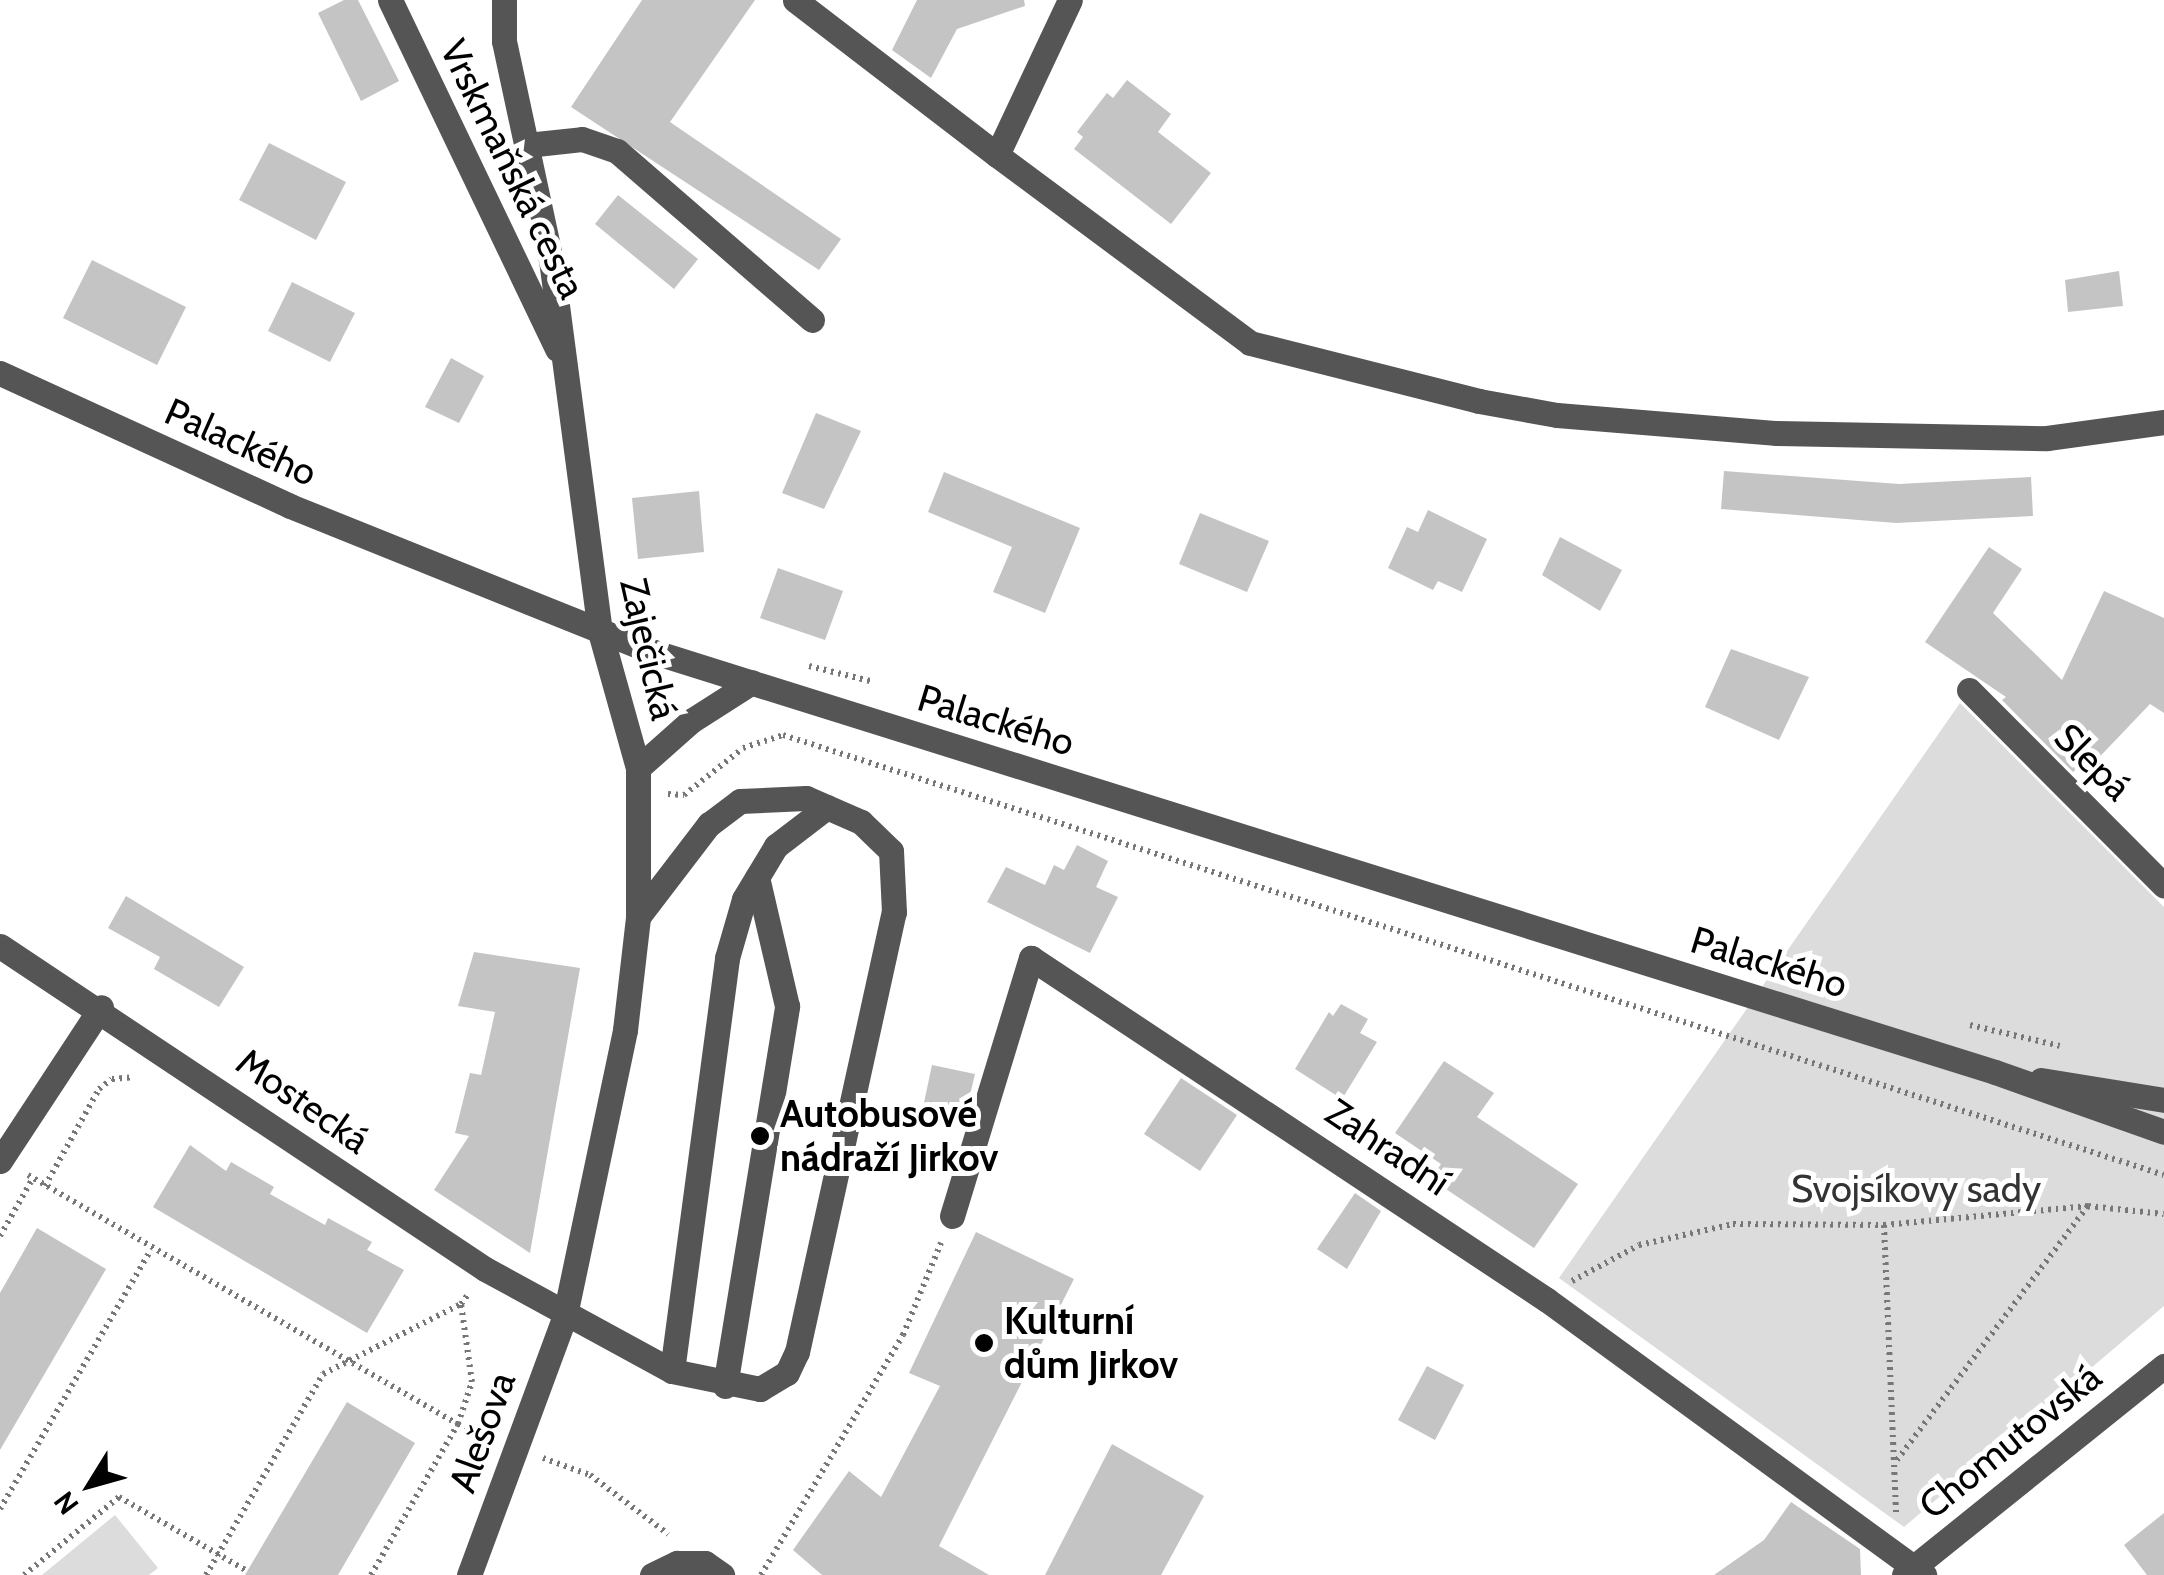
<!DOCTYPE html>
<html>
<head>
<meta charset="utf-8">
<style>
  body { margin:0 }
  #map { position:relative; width:2164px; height:1575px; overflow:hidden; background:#fff; font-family:Cabin,sans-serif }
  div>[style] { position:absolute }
  .green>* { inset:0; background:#dcdcdc }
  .building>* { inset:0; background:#c4c4c4 }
  .path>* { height:6px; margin-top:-3px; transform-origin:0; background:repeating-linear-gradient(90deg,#777 0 2.5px,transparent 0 7.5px) }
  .minor>* { height:25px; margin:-12.5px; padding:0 12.5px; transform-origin:12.5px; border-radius:12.5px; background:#555 }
  .dots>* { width:28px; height:28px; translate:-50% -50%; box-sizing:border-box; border:5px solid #fff; border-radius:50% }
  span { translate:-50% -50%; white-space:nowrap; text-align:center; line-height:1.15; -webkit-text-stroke:10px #fff; paint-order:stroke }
  .street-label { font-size:38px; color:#000 }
  .poi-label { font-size:38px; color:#000; font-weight:700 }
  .left { translate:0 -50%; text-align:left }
  .park-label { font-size:38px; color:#333 }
  .north { position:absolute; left:40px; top:1435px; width:100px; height:100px; -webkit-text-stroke:8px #fff; paint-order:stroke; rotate:233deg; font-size:28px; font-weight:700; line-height:40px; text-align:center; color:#000 }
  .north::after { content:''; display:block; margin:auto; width:35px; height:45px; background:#000; clip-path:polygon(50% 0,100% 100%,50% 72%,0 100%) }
</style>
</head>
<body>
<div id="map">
  <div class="green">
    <i style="clip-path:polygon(1960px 703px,2164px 907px,2164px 1306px,1904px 1527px,1559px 1278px)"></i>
    <i style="clip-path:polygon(115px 1515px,158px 1568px,149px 1575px,42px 1575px)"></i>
  </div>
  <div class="building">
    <i style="clip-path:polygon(344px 0,358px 0,399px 81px,361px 101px,318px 13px)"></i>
    <i style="clip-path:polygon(642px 0,755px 0,670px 122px,841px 239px,819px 270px,571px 107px)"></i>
    <i style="clip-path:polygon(917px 0,1024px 0,1025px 6px,957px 29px,931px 78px,892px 50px)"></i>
    <i style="clip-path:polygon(1127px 80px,1171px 114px,1158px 132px,1211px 173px,1171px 224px,1074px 149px,1083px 137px,1077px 132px,1107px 93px,1113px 98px)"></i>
    <i style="clip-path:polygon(269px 143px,346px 182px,316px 240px,239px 200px)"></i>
    <i style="clip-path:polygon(618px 195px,698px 259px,674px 289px,595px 224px)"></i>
    <i style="clip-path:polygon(92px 260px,186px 307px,157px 365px,63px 318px)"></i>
    <i style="clip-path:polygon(2119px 271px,2123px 306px,2068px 312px,2065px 280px)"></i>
    <i style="clip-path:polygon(292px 282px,355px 313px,330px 362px,268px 331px)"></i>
    <i style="clip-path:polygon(451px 358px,484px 376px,459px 423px,425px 407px)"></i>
    <i style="clip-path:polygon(816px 413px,861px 431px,824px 509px,782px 493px)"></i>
    <i style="clip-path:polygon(1724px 471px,1899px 484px,2031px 477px,2033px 516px,1896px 523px,1721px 509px)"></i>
    <i style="clip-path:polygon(944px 472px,1080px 528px,1045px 613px,993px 592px,1012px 547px,928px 512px)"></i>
    <i style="clip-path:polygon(699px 491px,704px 552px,638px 559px,632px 498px)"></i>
    <i style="clip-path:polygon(1428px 510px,1487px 539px,1462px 592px,1438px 581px,1433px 590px,1388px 568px,1407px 527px,1418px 532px)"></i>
    <i style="clip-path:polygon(1200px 513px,1269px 541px,1247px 592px,1179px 564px)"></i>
    <i style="clip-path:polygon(1560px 537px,1622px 570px,1600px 611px,1542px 575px)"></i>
    <i style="clip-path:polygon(1989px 547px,2022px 569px,1993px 613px,2062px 680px,2104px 591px,2164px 618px,2164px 713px,2150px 704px,2088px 769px,2083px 762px,2073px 772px,2002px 700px,2006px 697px,1925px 642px)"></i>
    <i style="clip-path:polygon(778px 568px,843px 591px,825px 640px,760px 618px)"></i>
    <i style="clip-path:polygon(1731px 649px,1809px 677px,1779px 740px,1705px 707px)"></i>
    <i style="clip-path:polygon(1077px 845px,1108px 861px,1096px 887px,1118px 897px,1090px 953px,987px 902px,1006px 867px,1045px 885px,1054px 865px,1064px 870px)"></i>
    <i style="clip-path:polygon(126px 896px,244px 967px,219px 1007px,154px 969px,160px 957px,108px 928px)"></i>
    <i style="clip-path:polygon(474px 952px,580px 968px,530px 1253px,434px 1190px,469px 1136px,455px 1133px,470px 1073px,481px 1075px,495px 1012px,458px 1006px)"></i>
    <i style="clip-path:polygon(1341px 1004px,1368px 1019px,1360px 1033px,1377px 1042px,1342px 1099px,1295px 1069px,1329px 1012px,1333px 1016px)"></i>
    <i style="clip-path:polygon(1444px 1061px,1494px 1093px,1477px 1117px,1578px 1184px,1534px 1248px,1431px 1179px,1441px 1164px,1395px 1133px)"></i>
    <i style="clip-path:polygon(932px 1065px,975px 1074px,964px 1120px,922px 1112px)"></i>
    <i style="clip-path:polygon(1181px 1078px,1237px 1115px,1200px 1171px,1144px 1134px)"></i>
    <i style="clip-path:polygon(190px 1145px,226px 1171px,231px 1162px,274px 1187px,270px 1194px,325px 1225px,328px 1218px,372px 1242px,367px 1250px,404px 1270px,367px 1333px,153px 1207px)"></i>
    <i style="clip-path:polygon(1355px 1193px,1381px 1211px,1347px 1269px,1317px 1249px)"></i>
    <i style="clip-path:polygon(37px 1228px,106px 1269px,0 1450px,0 1293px)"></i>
    <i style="clip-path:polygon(976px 1232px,1074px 1279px,939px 1546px,989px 1575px,822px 1575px,793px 1550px,849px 1471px,881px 1497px,940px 1386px,909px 1373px)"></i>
    <i style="clip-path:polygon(1427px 1366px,1464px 1385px,1435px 1440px,1398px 1420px)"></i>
    <i style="clip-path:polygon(347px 1402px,415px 1443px,338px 1575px,245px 1575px)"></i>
    <i style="clip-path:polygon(1112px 1444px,1204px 1496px,1161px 1575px,1045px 1575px)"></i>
    <i style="clip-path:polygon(1791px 1502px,1860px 1549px,1861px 1575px,1714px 1575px,1764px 1540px)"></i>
    <i style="clip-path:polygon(2164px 1513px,2164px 1575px,2147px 1575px,2124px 1545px)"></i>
  </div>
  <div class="path">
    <i style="left:809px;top:666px;width:63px;rotate:13.8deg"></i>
    <i style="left:668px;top:794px;width:16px;rotate:4deg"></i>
    <i style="left:684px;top:795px;width:75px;rotate:-38.5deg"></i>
    <i style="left:743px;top:748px;width:42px;rotate:-18deg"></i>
    <i style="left:783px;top:735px;width:1449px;rotate:17.67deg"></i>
    <i style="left:1970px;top:1025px;width:92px;rotate:13.1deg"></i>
    <i style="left:28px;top:1175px;width:497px;rotate:30.1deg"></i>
    <i style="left:458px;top:1424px;width:44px;rotate:-71.6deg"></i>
    <i style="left:472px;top:1382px;width:79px;rotate:-98deg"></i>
    <i style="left:461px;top:1304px;width:14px;rotate:-54deg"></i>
    <i style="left:45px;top:1186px;width:111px;rotate:-60.9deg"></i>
    <i style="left:99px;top:1089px;width:16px;rotate:-38deg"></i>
    <i style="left:112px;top:1079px;width:21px;rotate:-5deg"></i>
    <i style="left:1884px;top:1225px;width:290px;rotate:87.6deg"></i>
    <i style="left:0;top:1236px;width:67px;rotate:-60.4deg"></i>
    <i style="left:1572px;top:1281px;width:76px;rotate:-28.2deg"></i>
    <i style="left:1639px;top:1245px;width:96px;rotate:-12.6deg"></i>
    <i style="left:1733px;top:1224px;width:151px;rotate:0.4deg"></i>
    <i style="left:1884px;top:1225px;width:205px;rotate:-5.3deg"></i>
    <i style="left:2088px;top:1206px;width:76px;rotate:6deg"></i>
    <i style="left:543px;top:1458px;width:50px;rotate:19.9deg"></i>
    <i style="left:590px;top:1475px;width:98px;rotate:37.1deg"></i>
    <i style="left:1897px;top:1460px;width:318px;rotate:-53.1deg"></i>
    <i style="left:0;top:1509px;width:300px;rotate:-59.8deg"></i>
    <i style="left:24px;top:1575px;width:123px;rotate:-39.4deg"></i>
    <i style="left:119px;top:1497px;width:148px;rotate:30deg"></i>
    <i style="left:206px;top:1575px;width:233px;rotate:-59.8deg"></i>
    <i style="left:323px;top:1374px;width:155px;rotate:-26.9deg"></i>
    <i style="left:371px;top:1575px;width:174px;rotate:-60.1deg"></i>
    <i style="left:458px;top:1424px;width:29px;rotate:22deg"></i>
    <i style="left:761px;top:1575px;width:279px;rotate:-59.4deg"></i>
    <i style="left:903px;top:1335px;width:100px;rotate:-67.6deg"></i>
  </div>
  <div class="minor">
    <i style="left:390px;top:0;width:387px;rotate:64.4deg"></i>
    <i style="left:795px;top:0;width:255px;rotate:37.5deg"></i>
    <i style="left:997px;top:155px;width:171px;rotate:-64.8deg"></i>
    <i style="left:527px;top:145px;width:55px;rotate:-6.2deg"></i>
    <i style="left:582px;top:139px;width:37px;rotate:19deg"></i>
    <i style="left:617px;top:151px;width:258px;rotate:40.9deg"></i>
    <i style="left:997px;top:155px;width:315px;rotate:36.6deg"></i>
    <i style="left:1250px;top:343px;width:236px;rotate:14.2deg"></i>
    <i style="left:1479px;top:401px;width:79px;rotate:10.2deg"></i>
    <i style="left:1557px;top:415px;width:221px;rotate:4.7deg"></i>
    <i style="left:1777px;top:433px;width:270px;rotate:1.1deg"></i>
    <i style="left:2047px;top:438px;width:118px;rotate:-7.8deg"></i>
    <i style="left:0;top:373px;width:319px;rotate:24.6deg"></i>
    <i style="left:290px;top:506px;width:392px;rotate:21.9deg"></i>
    <i style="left:654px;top:652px;width:1405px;rotate:17.39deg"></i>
    <i style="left:1995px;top:1072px;width:179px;rotate:19.5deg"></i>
    <i style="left:1969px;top:690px;width:276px;rotate:45.1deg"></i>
    <i style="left:638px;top:768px;width:71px;rotate:-41.6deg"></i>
    <i style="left:691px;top:721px;width:72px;rotate:-32.6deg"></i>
    <i style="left:0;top:946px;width:583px;rotate:33.66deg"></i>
    <i style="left:485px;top:1269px;width:213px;rotate:28.6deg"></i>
    <i style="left:672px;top:1371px;width:90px;rotate:11.6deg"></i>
    <i style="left:760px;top:1389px;width:31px;rotate:-31deg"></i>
    <i style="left:787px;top:1373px;width:23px;rotate:-65deg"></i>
    <i style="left:797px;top:1352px;width:451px;rotate:-77.6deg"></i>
    <i style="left:894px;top:912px;width:61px;rotate:-92.8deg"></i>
    <i style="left:891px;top:851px;width:42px;rotate:-136deg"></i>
    <i style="left:861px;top:822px;width:60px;rotate:-156.4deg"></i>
    <i style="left:806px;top:798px;width:66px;rotate:177.4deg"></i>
    <i style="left:740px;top:801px;width:39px;rotate:143deg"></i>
    <i style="left:709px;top:824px;width:117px;rotate:127.4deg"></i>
    <i style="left:2041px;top:1080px;width:125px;rotate:9.2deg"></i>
    <i style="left:0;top:1161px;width:184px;rotate:-56.7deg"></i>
    <i style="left:952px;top:1216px;width:270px;rotate:-73deg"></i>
    <i style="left:1031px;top:958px;width:619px;rotate:33.54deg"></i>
    <i style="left:1547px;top:1300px;width:467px;rotate:36.1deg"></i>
    <i style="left:672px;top:1371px;width:417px;rotate:-82.4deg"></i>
    <i style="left:727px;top:958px;width:61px;rotate:-73.9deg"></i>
    <i style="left:744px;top:899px;width:62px;rotate:-58.9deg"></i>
    <i style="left:776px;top:846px;width:64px;rotate:-37.4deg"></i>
    <i style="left:725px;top:1386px;width:385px;rotate:-80.7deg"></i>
    <i style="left:787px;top:1006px;width:132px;rotate:-103.1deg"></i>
    <i style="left:469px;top:1575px;width:277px;rotate:-69.7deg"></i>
    <i style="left:565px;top:1315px;width:291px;rotate:-78.1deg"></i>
    <i style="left:625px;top:1030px;width:114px;rotate:-83.4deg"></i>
    <i style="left:638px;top:917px;width:149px;rotate:-90deg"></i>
    <i style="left:638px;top:768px;width:141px;rotate:-105.6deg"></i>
    <i style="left:600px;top:632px;width:370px;rotate:-97.5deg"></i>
    <i style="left:552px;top:265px;width:229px;rotate:-102.1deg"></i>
    <i style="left:504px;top:41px;width:41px;rotate:-90deg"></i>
    <i style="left:652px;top:1575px;width:28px;rotate:-26deg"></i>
    <i style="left:677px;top:1563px;width:28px"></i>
    <i style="left:705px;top:1563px;width:21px;rotate:35deg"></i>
    <i style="left:1904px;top:1575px;width:334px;rotate:-38.8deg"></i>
  </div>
  <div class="dots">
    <i style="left:760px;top:1136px;background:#000"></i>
    <i style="left:984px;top:1343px;background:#000"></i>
  </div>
  <div class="street-label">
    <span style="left:513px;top:169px;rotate:64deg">Vrskmaňská cesta</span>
    <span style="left:241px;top:442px;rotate:24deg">Palackého</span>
    <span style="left:649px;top:649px;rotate:77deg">Zaječická</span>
    <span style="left:996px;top:720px;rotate:17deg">Palackého</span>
    <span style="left:2093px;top:762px;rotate:45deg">Slepá</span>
    <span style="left:1769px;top:962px;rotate:17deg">Palackého</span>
    <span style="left:303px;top:1101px;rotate:35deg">Mostecká</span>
    <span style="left:1388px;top:1147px;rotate:34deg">Zahradní</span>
    <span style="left:482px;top:1432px;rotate:-70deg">Alešova</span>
    <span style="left:2010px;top:1441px;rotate:-39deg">Chomutovská</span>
  </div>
  <div class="poi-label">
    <span class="left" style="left:780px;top:1136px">Autobusové<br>nádraží Jirkov</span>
    <span class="left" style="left:1004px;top:1343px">Kulturní<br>dům Jirkov</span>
  </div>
  <div class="park-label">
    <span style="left:1916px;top:1189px">Svojsíkovy sady</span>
  </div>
  <div class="north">N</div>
</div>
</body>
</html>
